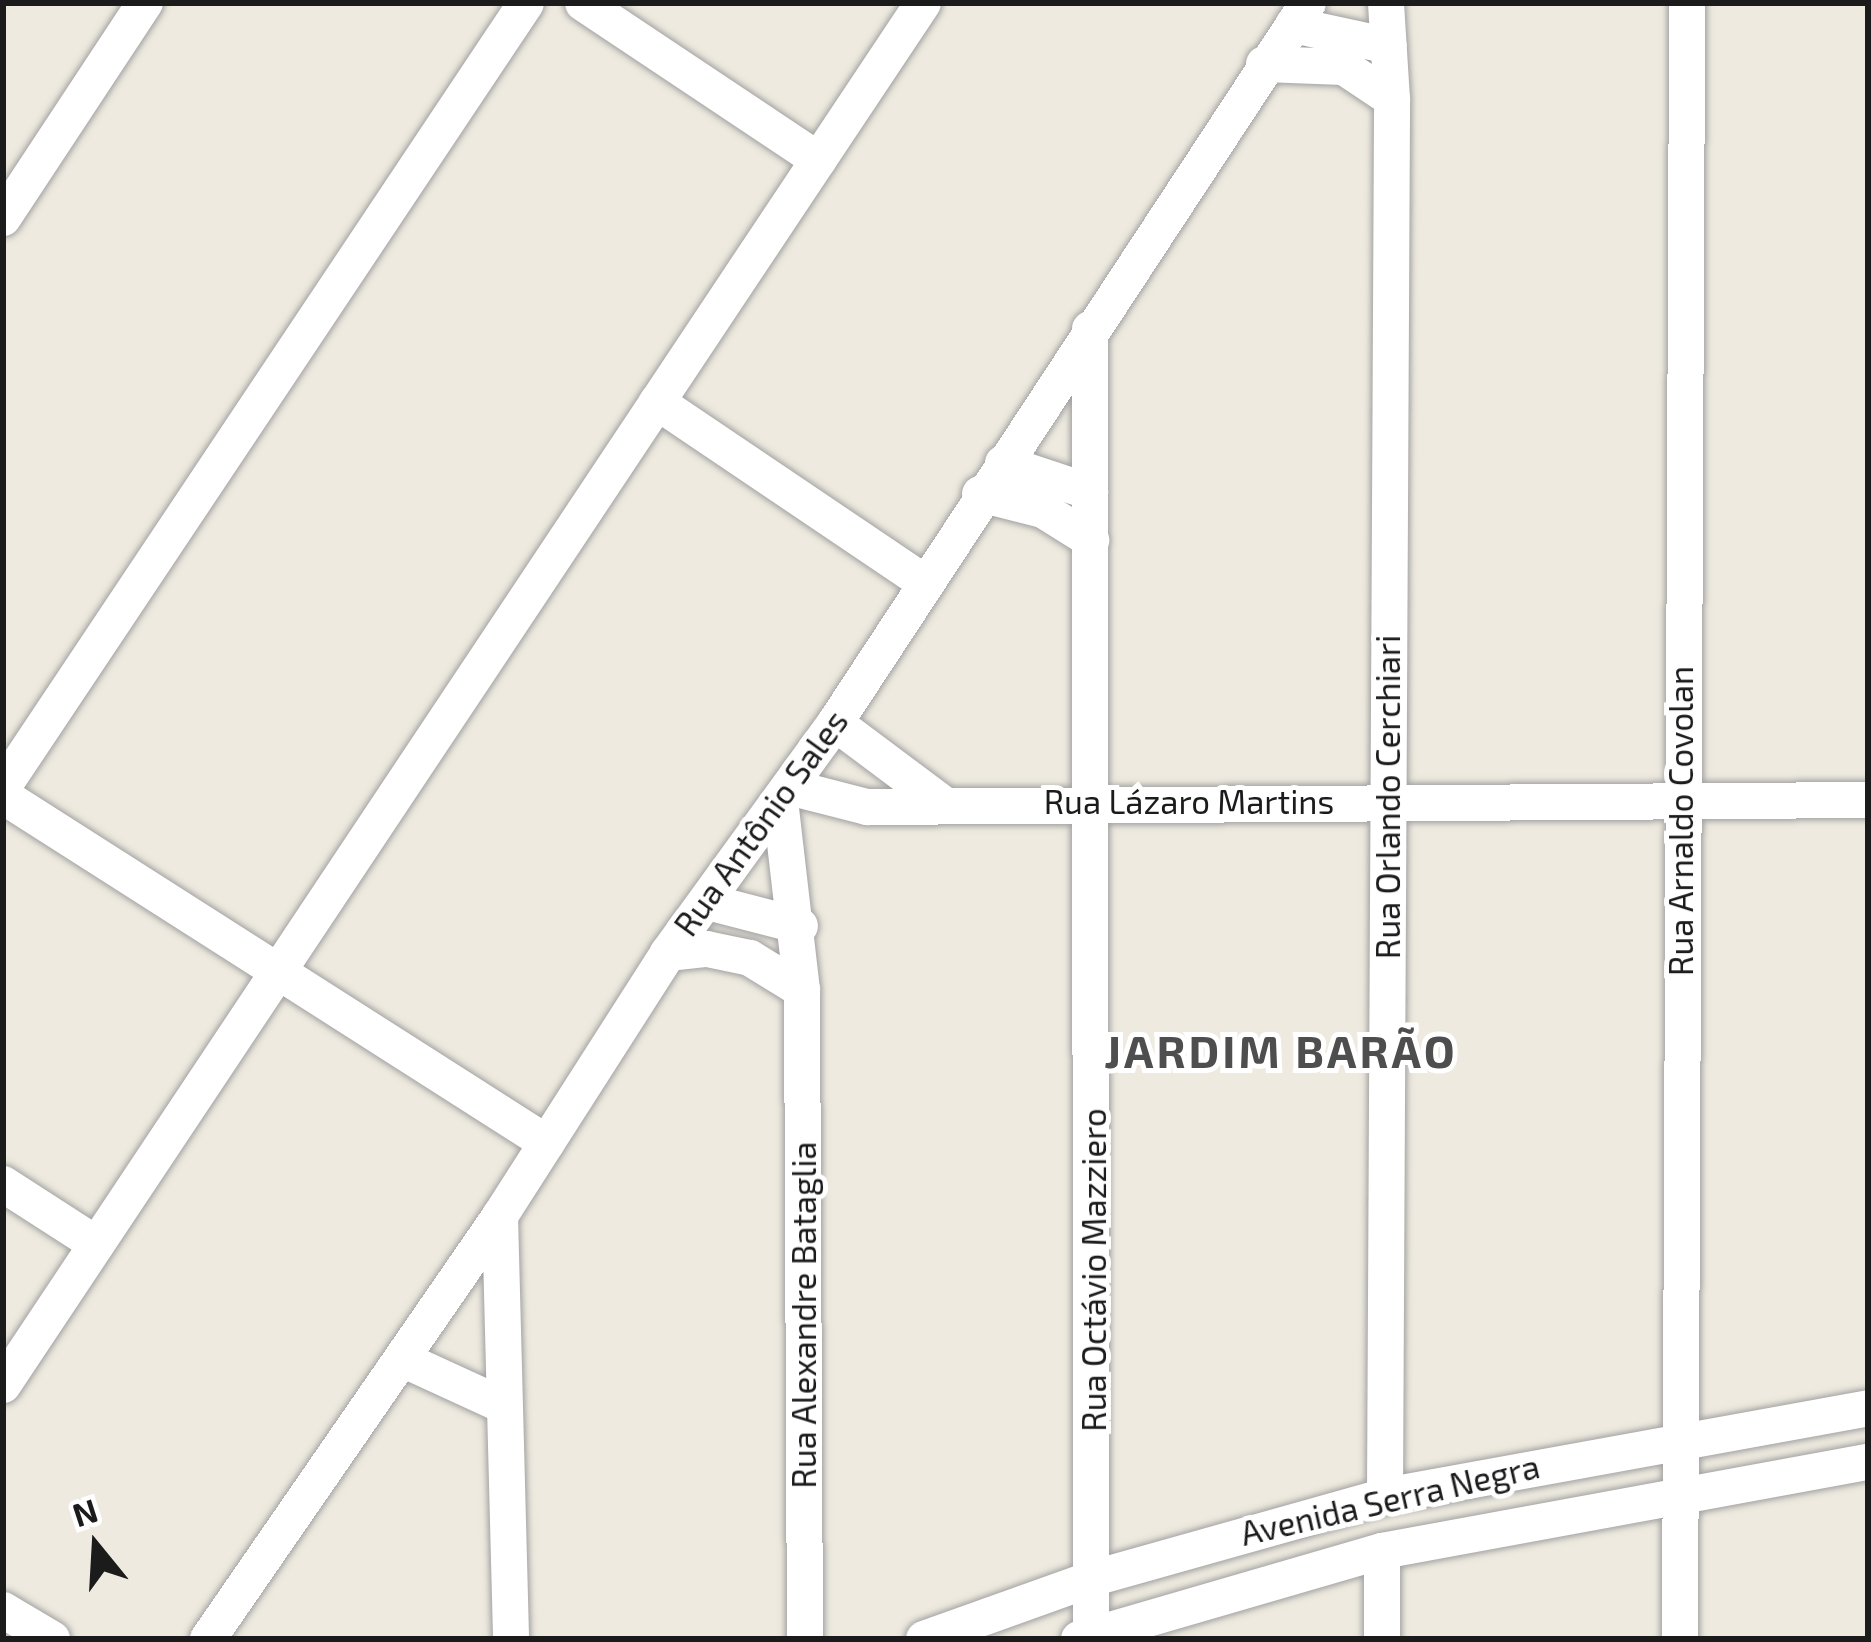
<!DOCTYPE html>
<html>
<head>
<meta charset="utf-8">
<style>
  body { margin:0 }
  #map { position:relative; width:1871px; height:1642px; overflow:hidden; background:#eeeadf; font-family:"Exo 2",sans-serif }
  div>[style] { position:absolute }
  .roads { filter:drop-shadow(0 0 3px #a2a2a2) drop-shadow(0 0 3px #a2a2a2) }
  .minor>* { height:36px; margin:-18px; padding:0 18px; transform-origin:18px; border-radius:18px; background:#fff }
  span { translate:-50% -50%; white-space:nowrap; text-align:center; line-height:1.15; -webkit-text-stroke:10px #fff; paint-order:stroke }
  .street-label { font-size:33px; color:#1b1b1b }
  .district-label { font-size:45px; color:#4e4e4e; font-weight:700; letter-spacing:3px }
  .frame { position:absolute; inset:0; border:6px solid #1b1b1b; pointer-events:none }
  .north { position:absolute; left:36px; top:1486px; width:120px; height:120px; -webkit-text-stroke:9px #fff; paint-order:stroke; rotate:342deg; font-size:33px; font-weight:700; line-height:48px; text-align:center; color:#1b1b1b }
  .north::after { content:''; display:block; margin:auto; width:42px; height:54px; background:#1b1b1b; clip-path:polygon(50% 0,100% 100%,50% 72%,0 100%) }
</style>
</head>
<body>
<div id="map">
  <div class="roads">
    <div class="minor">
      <i style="left:583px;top:3px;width:283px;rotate:33.7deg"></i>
      <i style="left:1293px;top:25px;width:98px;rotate:12.3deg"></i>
      <i style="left:1264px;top:64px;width:80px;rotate:2.1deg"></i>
      <i style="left:1344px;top:67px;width:58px;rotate:33.7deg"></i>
      <i style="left:3px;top:218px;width:258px;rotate:-56.6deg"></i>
      <i style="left:1090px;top:329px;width:1310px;rotate:89.96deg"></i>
      <i style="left:657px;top:402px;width:322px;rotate:34deg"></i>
      <i style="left:1003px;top:463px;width:92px;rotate:18.4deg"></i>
      <i style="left:980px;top:494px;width:65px;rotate:14.3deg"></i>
      <i style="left:1043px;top:510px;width:57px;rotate:32deg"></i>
      <i style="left:835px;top:723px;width:134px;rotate:36.8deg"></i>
      <i style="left:3px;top:787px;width:942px;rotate:-56.29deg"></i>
      <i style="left:789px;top:787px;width:81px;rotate:14.4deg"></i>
      <i style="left:867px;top:807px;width:1001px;rotate:-0.4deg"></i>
      <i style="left:3px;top:796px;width:645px;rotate:32.53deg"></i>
      <i style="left:780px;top:800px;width:191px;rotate:83.4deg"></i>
      <i style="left:802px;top:990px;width:649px;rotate:89.74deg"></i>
      <i style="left:708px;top:902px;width:95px;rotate:14.6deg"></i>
      <i style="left:668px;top:953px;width:39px;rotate:-6deg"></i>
      <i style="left:707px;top:949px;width:44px;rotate:11.8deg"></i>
      <i style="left:750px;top:958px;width:61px;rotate:31.6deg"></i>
      <i style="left:3px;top:1184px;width:111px;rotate:32.8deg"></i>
      <i style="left:500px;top:1216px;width:423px;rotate:88.5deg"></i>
      <i style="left:402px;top:1359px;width:112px;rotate:24.7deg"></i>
      <i style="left:3px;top:1385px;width:1660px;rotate:-56.35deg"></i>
      <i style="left:1385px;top:1496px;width:1397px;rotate:-89.71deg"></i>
      <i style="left:1392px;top:99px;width:96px;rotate:-93.6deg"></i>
      <i style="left:1382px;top:1551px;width:88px;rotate:90deg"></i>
      <i style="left:3px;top:1610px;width:57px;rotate:30.6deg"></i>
      <i style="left:208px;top:1639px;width:514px;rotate:-55.38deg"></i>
      <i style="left:500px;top:1216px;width:312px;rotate:-57.4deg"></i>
      <i style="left:668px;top:953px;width:284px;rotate:-54deg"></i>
      <i style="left:835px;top:723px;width:861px;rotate:-56.7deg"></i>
      <i style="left:924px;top:1639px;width:181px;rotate:-19.7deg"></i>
      <i style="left:1094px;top:1578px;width:302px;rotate:-15.7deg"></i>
      <i style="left:1385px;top:1496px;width:491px;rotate:-10.3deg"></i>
      <i style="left:1079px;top:1639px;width:316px;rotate:-16.2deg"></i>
      <i style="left:1382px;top:1551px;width:494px;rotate:-10.4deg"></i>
      <i style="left:1680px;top:1639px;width:1636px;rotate:-89.75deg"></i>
    </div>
  </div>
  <div class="street-label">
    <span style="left:1388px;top:797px;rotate:-90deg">Rua Orlando Cerchiari</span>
    <span style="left:1189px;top:802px">Rua Lázaro Martins</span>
    <span style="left:1681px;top:821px;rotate:-90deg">Rua Arnaldo Covolan</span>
    <span style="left:761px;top:823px;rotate:-54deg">Rua Antônio Sales</span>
    <span style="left:1094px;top:1270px;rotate:-90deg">Rua Octávio Mazziero</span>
    <span style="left:804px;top:1315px;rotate:-90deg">Rua Alexandre Bataglia</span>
    <span style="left:1390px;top:1500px;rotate:-13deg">Avenida Serra Negra</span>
  </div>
  <div class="district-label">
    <span style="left:1281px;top:1051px">JARDIM BARÃO</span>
  </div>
  <div class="frame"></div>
  <div class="north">N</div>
</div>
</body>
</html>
